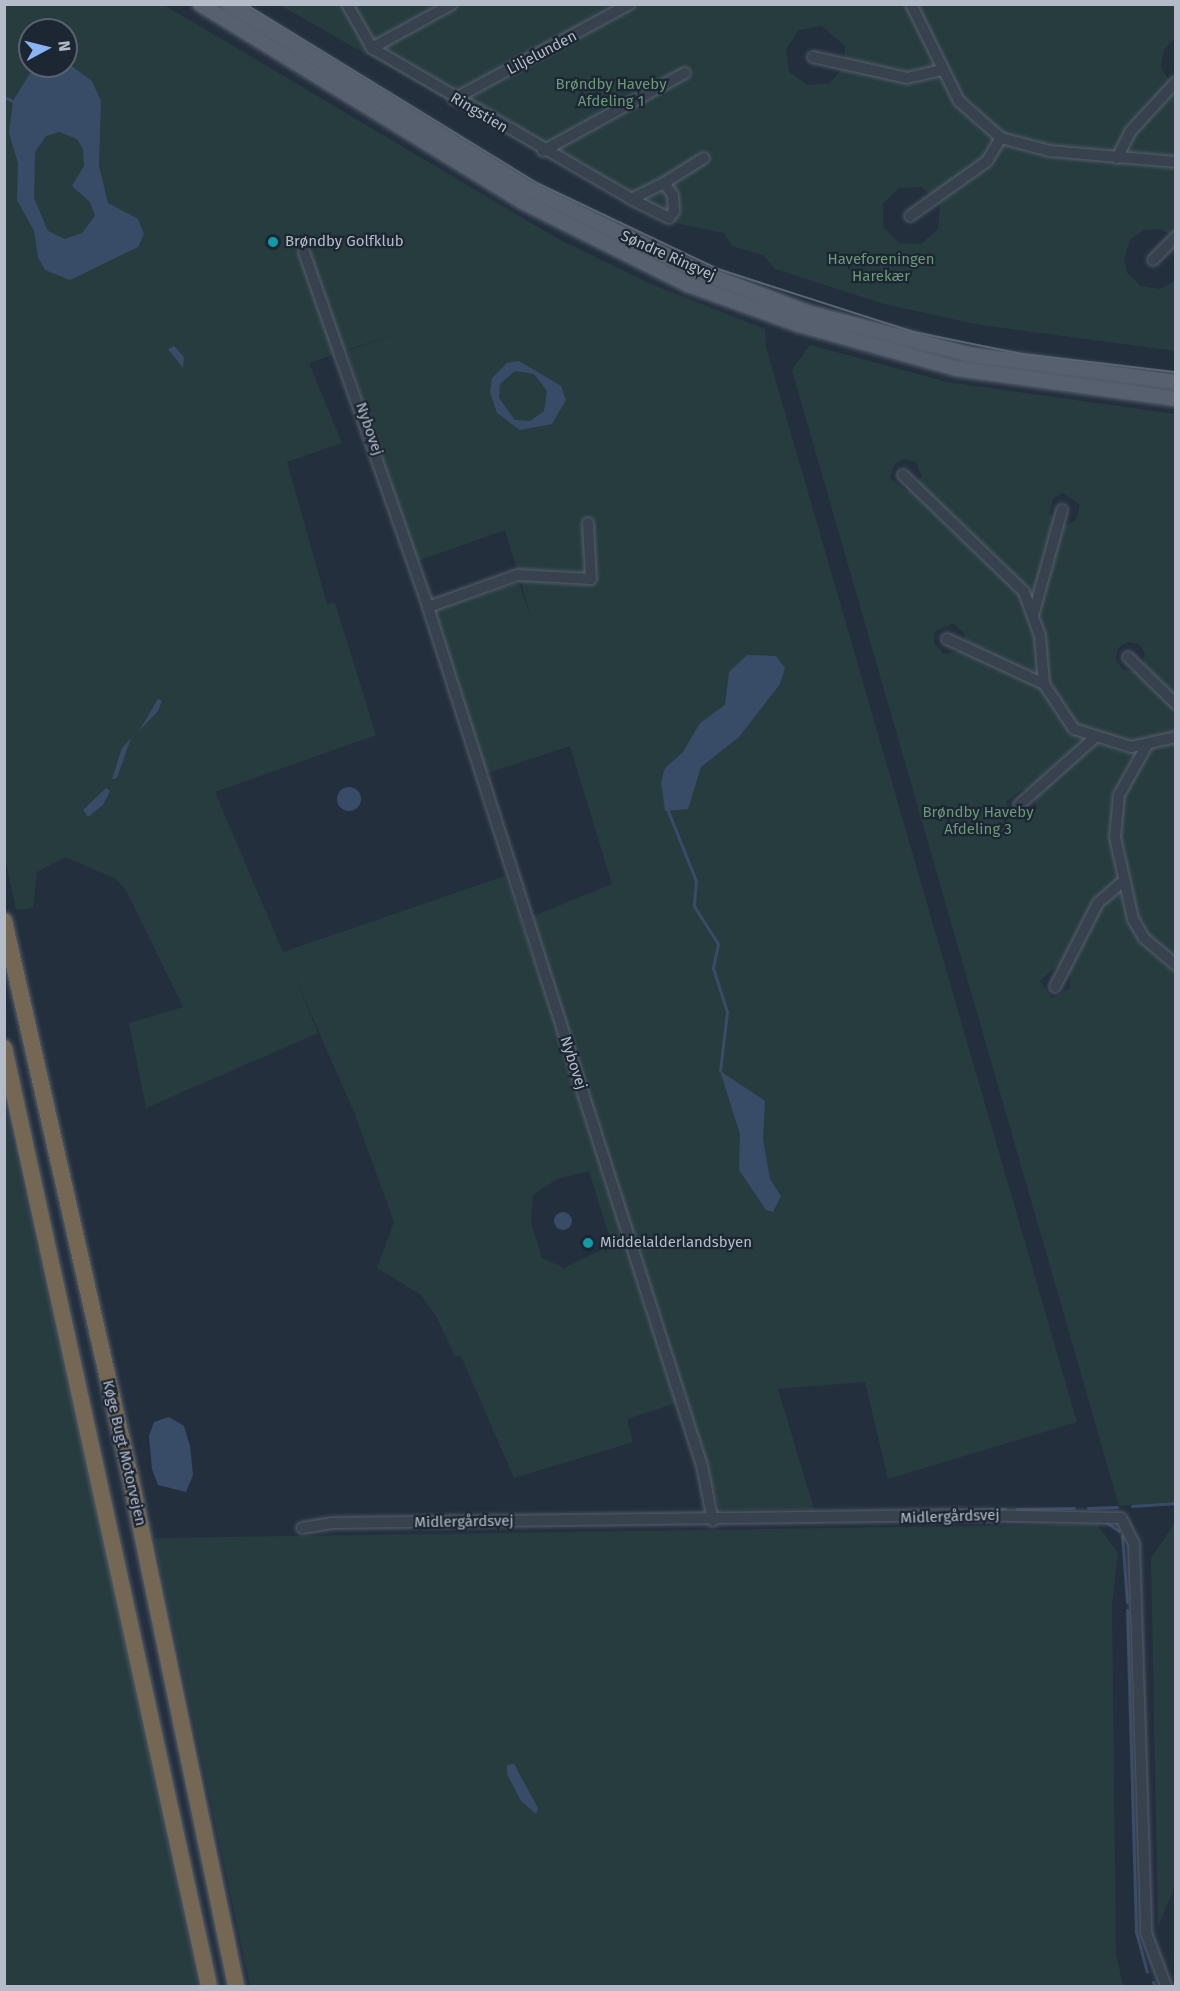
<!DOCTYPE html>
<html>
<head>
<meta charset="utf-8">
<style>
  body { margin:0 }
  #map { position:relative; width:1180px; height:1991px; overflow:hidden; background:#242f3e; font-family:"Fira Sans",sans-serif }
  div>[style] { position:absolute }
  .green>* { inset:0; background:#263c3f }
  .water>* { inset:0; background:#394c67 }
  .round { border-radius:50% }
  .stream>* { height:3px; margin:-1.5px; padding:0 1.5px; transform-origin:1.5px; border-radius:1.5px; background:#394c67 }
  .roads { filter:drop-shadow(0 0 2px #565f6c) drop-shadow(0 0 2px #565f6c) }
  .minor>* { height:10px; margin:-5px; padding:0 5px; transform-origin:5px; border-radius:5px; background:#38414e }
  .major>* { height:14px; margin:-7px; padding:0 7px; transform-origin:7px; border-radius:7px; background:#56606e }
  .highway>* { height:16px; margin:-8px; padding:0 8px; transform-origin:8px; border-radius:8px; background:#746855 }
  .tram>* { height:1.5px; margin:-0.75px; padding:0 0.75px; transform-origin:0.75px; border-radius:0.75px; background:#5a6575 }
  .dots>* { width:16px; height:16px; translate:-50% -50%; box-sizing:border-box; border:3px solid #1d2633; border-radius:50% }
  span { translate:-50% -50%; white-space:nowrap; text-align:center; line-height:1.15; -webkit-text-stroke:4.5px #1d2633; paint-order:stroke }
  .street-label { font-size:15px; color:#b4bcc9 }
  .park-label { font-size:15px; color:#6b9a76 }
  .poi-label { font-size:15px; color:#b4bcc9 }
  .left { translate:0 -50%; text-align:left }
  .frame { position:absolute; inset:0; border:6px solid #b4bcc9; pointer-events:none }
  .north { position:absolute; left:18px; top:18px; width:60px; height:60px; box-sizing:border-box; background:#1d2633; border:2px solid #59626f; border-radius:50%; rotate:83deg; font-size:16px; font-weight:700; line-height:24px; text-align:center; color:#b4bcc9 }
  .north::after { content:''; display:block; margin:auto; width:21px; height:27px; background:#8ab4f8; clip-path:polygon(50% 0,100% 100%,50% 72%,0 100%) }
</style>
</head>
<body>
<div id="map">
  <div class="green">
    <i style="clip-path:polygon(evenodd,4px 5px,164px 5px,560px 240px,649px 283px,765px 329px,766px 347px,1077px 1422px,888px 1479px,865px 1382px,778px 1389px,814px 1509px,720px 1510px,686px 1400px,627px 1419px,633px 1442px,514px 1478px,461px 1356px,455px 1356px,436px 1316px,421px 1295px,377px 1268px,394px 1222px,354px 1112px,290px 966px,318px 1033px,146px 1108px,129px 1023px,183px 1007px,126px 890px,116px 879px,65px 857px,37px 872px,33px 908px,16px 910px,5px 857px,4px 5px,30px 30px,66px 30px,66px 66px,30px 66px,30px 30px,4px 5px,415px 327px,347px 351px,417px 561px,505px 530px,532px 620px,519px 583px,430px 610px,485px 774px,570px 746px,612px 884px,531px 917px,563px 1045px,505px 876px,283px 952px,215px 792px,376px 735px,335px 603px,327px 604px,287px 462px,342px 443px,309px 363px,415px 327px,4px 5px,589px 1171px,612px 1245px,564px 1268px,542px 1258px,531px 1222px,533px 1195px,557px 1179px,589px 1171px)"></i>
    <i style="clip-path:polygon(evenodd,280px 5px,1175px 5px,1175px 38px,1164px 50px,1161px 67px,1175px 90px,1175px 237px,1160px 229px,1144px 230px,1130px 240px,1124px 258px,1127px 273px,1141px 286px,1160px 289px,1175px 281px,1175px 351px,980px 325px,884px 304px,775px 269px,763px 255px,732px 246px,724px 233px,670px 222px,546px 157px,280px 5px,822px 26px,845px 46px,845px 66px,830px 83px,808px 85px,789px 72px,786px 49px,799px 30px,822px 26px,280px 5px,922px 187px,940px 206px,938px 229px,921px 244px,899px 243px,883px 227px,883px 204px,899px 188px,922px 187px)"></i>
    <i style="clip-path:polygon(evenodd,810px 345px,948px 382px,1175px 414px,1175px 1502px,1119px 1506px,792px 370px,810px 345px,906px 459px,916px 462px,922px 477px,907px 491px,890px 478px,895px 463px,906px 459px,810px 345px,1063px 493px,1080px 505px,1076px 520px,1066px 525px,1049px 514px,1053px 498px,1063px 493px,810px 345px,953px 623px,964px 633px,965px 643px,959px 651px,944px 654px,934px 643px,935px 632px,953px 623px,810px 345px,1128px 642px,1139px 644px,1145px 654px,1143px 665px,1133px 672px,1122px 669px,1116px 659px,1118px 648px,1128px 642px,810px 345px,1022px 789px,1035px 798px,1036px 809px,1018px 820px,1006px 802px,1022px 789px,810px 345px,1056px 967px,1070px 976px,1070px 988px,1052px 998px,1040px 981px,1056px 967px)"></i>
    <i style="clip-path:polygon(5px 1107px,103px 1542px,198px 1986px,5px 1986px)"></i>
    <i style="clip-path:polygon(1175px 1523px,1176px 1883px,1158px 1927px,1151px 1558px)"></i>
    <i style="clip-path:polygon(1097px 1524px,1118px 1553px,1112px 1606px,1116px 1953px,1123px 1986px,250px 1986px,154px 1538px)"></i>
  </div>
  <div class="water">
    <i style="clip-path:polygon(evenodd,66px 62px,92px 81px,101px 101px,99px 166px,108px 203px,138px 219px,144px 234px,138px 247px,70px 280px,45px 270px,38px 257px,34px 231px,17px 200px,18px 163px,9px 133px,13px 101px,30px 73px,66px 62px,59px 132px,77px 139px,83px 149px,84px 166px,72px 186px,90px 202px,95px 216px,82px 233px,65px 239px,48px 231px,34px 198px,35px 152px,46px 136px,59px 132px)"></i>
    <i style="clip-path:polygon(174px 346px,184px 357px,183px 368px,168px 349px)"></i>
    <i style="clip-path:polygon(evenodd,519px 361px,561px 386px,566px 400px,552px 424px,520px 430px,497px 413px,490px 392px,492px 378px,507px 363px,519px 361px,515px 371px,534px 374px,547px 391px,544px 411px,530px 421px,515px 420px,499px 398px,500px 384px,515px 371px)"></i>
    <i style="clip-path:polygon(747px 655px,776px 656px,785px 668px,780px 684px,739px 737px,701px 767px,688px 809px,665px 811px,661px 782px,665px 768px,683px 752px,700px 723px,725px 705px,729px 672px)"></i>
    <i style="clip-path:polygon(158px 699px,162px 701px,158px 711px,139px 731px)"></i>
    <i style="clip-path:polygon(131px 738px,117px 778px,112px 779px,122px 748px)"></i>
    <i class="round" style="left:337px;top:787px;width:24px;height:24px"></i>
    <i style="clip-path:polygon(106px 788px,110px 791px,103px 805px,88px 817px,83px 810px)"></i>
    <i style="clip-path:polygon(720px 1071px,765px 1101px,763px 1140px,770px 1179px,781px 1196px,773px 1212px,766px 1210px,739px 1170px,740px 1134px)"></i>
    <i class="round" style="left:554px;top:1212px;width:18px;height:18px"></i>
    <i style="clip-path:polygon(169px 1417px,184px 1426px,190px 1446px,193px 1475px,186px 1492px,158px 1485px,152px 1469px,149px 1436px,154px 1422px)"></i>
    <i style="clip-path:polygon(514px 1764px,538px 1808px,536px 1814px,521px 1801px,507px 1774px,507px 1765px)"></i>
  </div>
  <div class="stream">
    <i style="left:4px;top:97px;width:10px;rotate:24deg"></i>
    <i style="left:668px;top:811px;width:75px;rotate:68.2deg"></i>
    <i style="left:696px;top:881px;width:25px;rotate:95deg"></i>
    <i style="left:694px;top:906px;width:45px;rotate:57.7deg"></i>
    <i style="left:718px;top:944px;width:25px;rotate:102deg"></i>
    <i style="left:713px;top:968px;width:46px;rotate:72.3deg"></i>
    <i style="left:727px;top:1012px;width:59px;rotate:96.8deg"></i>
    <i style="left:1132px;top:1506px;width:44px;rotate:-3.9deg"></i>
    <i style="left:1088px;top:1508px;width:29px;rotate:-2deg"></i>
    <i style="left:1017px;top:1509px;width:57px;rotate:-1deg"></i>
    <i style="left:972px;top:1510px;width:33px;rotate:-2deg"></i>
    <i style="left:1107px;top:1523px;width:14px;rotate:34deg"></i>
    <i style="left:1122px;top:1536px;width:66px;rotate:85.7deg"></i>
    <i style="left:1127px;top:1610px;width:322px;rotate:88.4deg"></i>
    <i style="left:1136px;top:1932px;width:41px;rotate:74.6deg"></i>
    <i style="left:1153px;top:1982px;width:4px;rotate:63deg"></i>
  </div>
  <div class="roads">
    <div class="minor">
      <i style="left:347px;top:4px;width:51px;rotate:60.4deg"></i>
      <i style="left:372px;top:48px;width:300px;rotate:30.2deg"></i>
      <i style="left:631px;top:199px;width:42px;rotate:26.6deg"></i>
      <i style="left:669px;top:218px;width:9px;rotate:-54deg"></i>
      <i style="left:674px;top:211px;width:16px;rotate:-94deg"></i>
      <i style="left:673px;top:195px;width:15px;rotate:-127deg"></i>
      <i style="left:664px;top:183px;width:37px;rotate:154deg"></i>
      <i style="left:911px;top:4px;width:108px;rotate:63.7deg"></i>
      <i style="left:959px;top:101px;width:56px;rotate:41.4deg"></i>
      <i style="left:1001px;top:138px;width:51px;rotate:14.9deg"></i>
      <i style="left:1050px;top:151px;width:126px;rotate:5deg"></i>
      <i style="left:372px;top:48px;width:91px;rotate:-28.8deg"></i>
      <i style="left:813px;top:57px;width:96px;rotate:12.6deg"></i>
      <i style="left:907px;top:78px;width:36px;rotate:-13deg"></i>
      <i style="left:454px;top:99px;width:200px;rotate:-28.4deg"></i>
      <i style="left:543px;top:151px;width:162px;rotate:-28.8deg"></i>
      <i style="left:1117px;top:158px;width:29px;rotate:-63deg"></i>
      <i style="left:1130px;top:132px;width:68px;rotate:-47.4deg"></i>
      <i style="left:664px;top:183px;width:47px;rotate:-32deg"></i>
      <i style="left:910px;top:216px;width:95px;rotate:-35.5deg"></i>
      <i style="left:987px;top:161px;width:27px;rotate:-59deg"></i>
      <i style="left:304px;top:252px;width:376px;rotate:70.7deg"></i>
      <i style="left:428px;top:607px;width:902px;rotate:72.31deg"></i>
      <i style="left:702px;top:1466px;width:56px;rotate:78.7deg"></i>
      <i style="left:1153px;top:260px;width:33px;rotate:-45deg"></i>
      <i style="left:903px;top:475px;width:168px;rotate:44deg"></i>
      <i style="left:1024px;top:592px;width:47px;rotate:70deg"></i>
      <i style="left:1040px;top:636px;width:48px;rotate:85.2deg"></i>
      <i style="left:1044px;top:684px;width:54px;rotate:56.3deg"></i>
      <i style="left:1074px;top:729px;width:60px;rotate:17.5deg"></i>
      <i style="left:1131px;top:747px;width:46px;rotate:-12.5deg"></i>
      <i style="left:428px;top:607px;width:96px;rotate:-19.6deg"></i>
      <i style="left:518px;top:575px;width:73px;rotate:3.1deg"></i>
      <i style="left:591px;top:579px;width:56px;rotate:-93.1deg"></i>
      <i style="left:1034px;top:612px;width:106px;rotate:-74.6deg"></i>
      <i style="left:947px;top:639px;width:107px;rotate:24.9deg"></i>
      <i style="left:1128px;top:657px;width:67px;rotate:44.4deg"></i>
      <i style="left:1147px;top:745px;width:57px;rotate:119.2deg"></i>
      <i style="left:1119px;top:795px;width:42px;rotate:95.4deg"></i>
      <i style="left:1115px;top:837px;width:84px;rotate:77.6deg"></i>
      <i style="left:1133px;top:919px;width:22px;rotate:60deg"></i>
      <i style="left:1144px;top:938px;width:42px;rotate:40.2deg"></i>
      <i style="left:1019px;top:805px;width:99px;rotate:-41.7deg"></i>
      <i style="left:1055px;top:987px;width:94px;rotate:-62.9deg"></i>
      <i style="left:1098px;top:903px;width:35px;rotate:-41deg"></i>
      <i style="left:302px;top:1528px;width:30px;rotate:-9deg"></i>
      <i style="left:332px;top:1523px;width:634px;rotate:-0.72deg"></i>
      <i style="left:966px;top:1515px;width:155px;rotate:1.1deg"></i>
      <i style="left:1121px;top:1518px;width:28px;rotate:63deg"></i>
      <i style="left:1134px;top:1543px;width:390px;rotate:88.2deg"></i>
      <i style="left:1146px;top:1933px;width:57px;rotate:69.3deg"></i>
    </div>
    <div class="major">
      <i style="left:200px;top:4px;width:377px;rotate:31.5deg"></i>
      <i style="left:521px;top:201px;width:188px;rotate:26.6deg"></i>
      <i style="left:689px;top:285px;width:118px;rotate:19.8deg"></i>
      <i style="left:800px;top:325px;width:164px;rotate:15.6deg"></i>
      <i style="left:958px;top:369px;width:220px;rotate:7.8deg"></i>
      <i style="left:229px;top:4px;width:351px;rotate:31.6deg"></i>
      <i style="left:528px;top:188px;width:189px;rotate:26deg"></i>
      <i style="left:698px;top:271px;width:120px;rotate:20.6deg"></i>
      <i style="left:810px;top:313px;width:162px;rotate:14.6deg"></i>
      <i style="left:967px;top:354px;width:211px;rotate:7.6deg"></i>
    </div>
    <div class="highway">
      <i style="left:4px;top:921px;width:564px;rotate:77.2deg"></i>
      <i style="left:129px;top:1471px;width:526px;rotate:78.26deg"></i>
      <i style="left:4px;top:1048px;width:960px;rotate:77.67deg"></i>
    </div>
  </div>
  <div class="tram">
    <i style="left:245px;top:4px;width:345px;rotate:31.5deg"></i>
    <i style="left:539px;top:184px;width:198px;rotate:25.4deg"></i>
    <i style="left:718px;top:269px;width:206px;rotate:17.8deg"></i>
    <i style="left:914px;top:332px;width:110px;rotate:11.5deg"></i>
    <i style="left:1022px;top:354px;width:155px;rotate:6.7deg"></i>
  </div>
  <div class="dots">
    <i style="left:273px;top:242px;background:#0f9aa8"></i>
    <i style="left:588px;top:1243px;background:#0f9aa8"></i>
  </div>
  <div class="street-label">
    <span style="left:542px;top:53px;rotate:-28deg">Liljelunden</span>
    <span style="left:479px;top:113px;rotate:31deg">Ringstien</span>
    <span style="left:668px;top:256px;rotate:24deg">Søndre Ringvej</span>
    <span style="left:369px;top:429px;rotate:71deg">Nybovej</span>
    <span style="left:573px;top:1063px;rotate:72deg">Nybovej</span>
    <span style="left:124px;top:1453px;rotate:77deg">Køge Bugt Motorvejen</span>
    <span style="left:950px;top:1517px;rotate:-2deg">Midlergårdsvej</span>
    <span style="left:464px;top:1522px;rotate:-1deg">Midlergårdsvej</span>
  </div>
  <div class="park-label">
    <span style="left:611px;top:93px">Brøndby Haveby<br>Afdeling 1</span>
    <span style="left:881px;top:268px">Haveforeningen<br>Harekær</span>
    <span style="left:978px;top:821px">Brøndby Haveby<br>Afdeling 3</span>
  </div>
  <div class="poi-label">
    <span class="left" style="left:285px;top:242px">Brøndby Golfklub</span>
    <span class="left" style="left:600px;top:1243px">Middelalderlandsbyen</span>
  </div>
  <div class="frame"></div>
  <div class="north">N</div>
</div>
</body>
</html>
